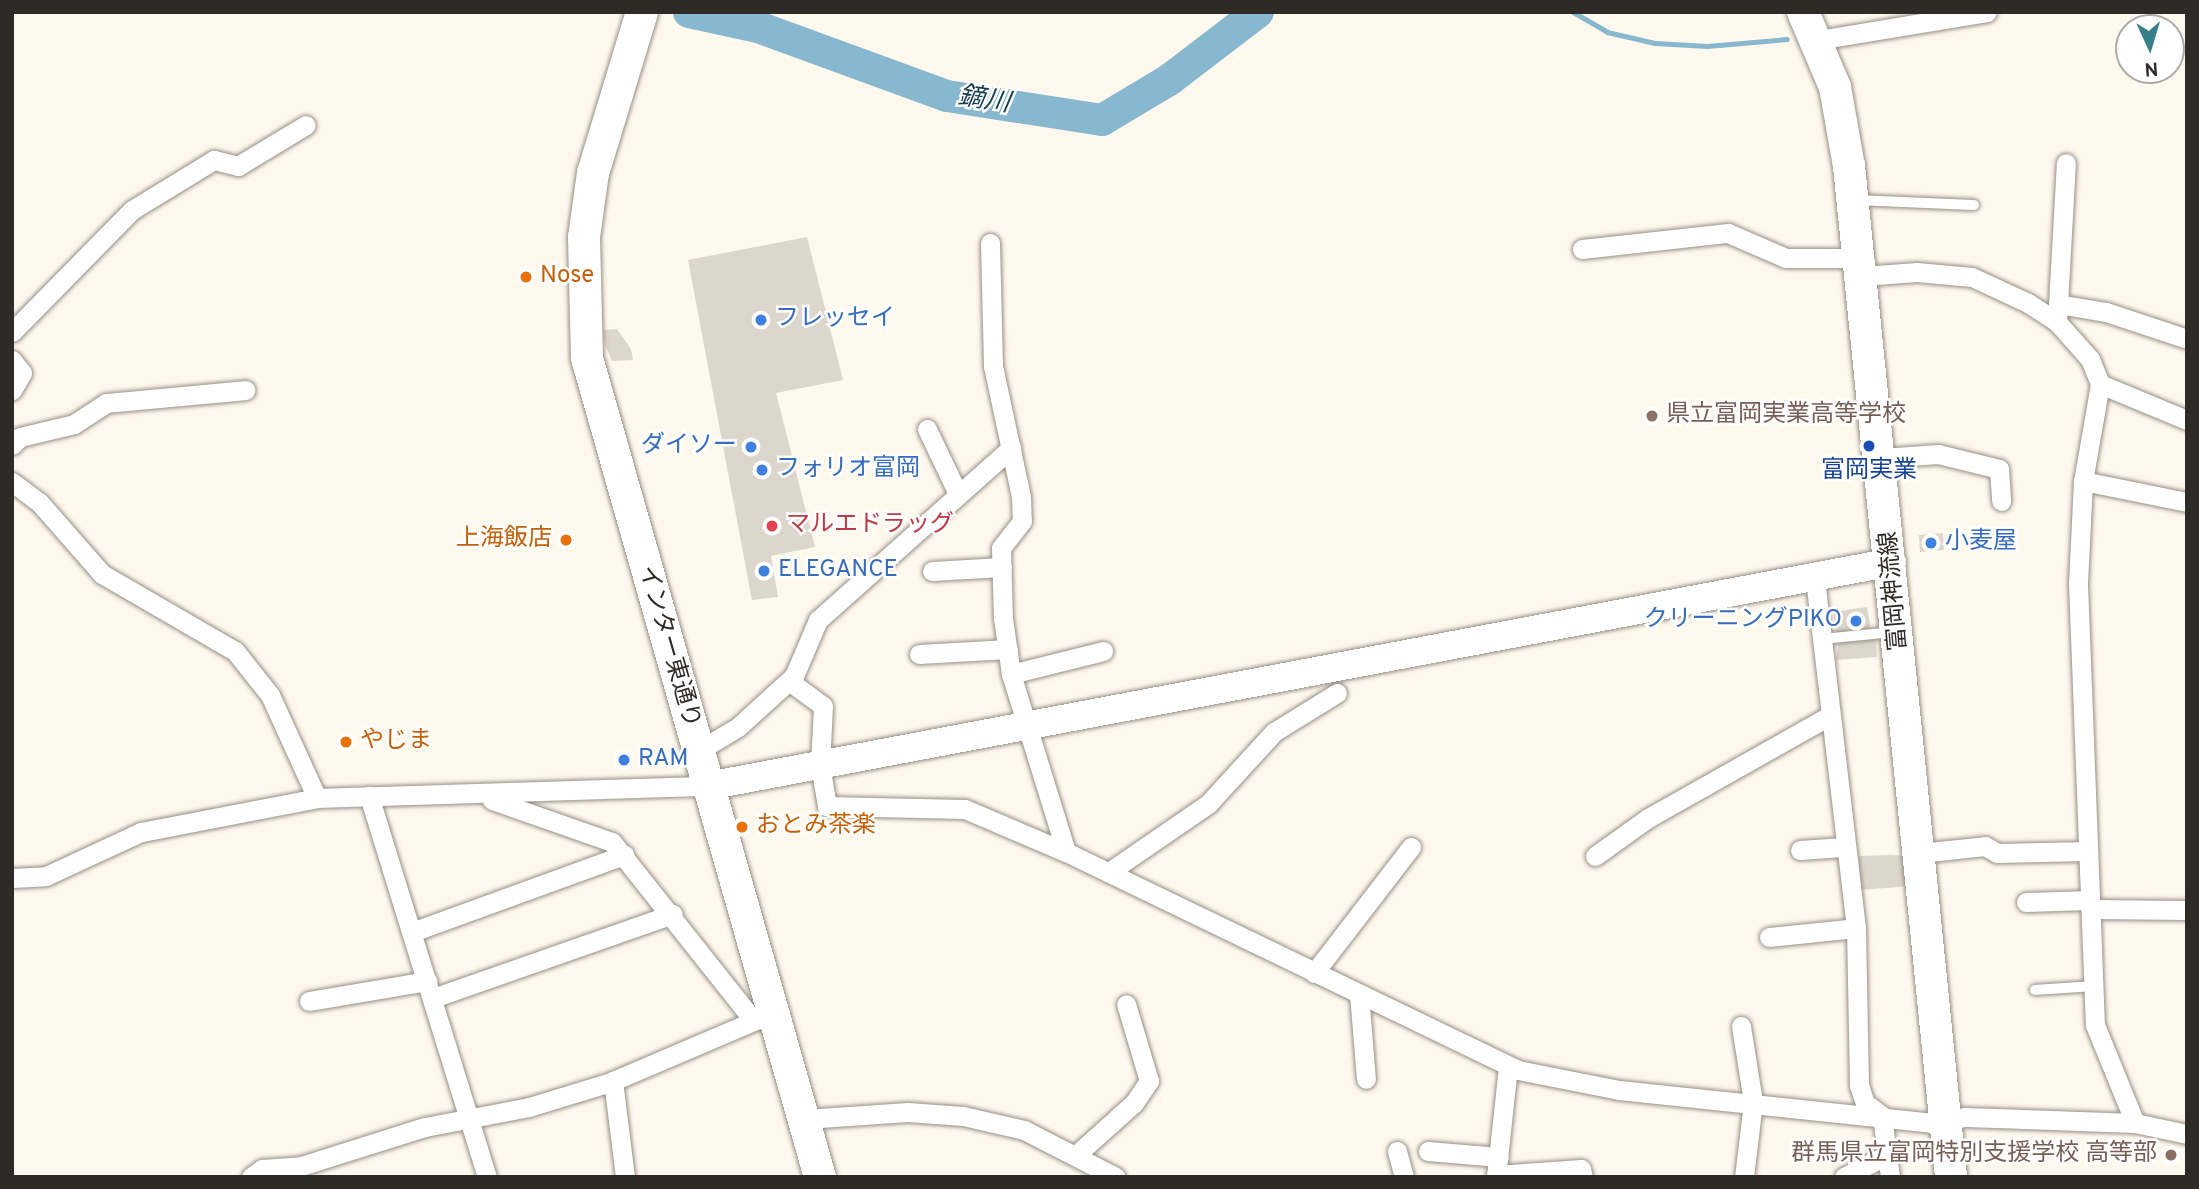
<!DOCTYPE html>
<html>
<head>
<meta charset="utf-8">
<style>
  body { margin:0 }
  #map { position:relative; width:2199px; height:1189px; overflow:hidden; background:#fff8ed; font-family:Overpass,"Noto Sans JP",sans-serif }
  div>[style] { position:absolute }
  .stream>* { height:5px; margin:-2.5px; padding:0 2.5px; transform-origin:2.5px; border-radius:2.5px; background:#87b8d0 }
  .river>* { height:32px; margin:-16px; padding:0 16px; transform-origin:16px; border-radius:16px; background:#87b8d0 }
  .building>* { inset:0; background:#ddd6cc }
  .roads { filter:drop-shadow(0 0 2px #958f85) drop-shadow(0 0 2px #958f85) }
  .lane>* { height:10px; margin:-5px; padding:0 5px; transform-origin:5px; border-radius:5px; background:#fff }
  .street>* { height:19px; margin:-9.5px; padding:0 9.5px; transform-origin:9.5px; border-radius:9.5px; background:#fff }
  .secondary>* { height:28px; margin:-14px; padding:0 14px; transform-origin:14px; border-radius:14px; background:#fff }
  .primary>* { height:32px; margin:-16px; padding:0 16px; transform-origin:16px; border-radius:16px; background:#fff }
  .dots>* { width:19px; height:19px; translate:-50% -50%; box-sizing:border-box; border:4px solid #fff; border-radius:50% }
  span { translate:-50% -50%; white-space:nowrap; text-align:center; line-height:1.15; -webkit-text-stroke:5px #fff; paint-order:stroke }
  .food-label { font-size:24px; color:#c56008 }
  .left { translate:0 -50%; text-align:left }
  .right { translate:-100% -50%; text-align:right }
  .shop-label { font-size:24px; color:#366cbe }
  .education-label { font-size:24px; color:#785e54 }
  .transit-label { font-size:24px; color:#164399 }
  .health-label { font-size:24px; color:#be3a42 }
  .street-label { font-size:24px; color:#2e2b27 }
  .water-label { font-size:26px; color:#143e50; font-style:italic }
  .frame { position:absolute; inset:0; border:14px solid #2e2b27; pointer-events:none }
  .north { position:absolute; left:2115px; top:14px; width:70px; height:70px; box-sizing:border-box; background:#fff; border:2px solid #abaaa9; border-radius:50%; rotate:176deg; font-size:19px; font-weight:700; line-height:28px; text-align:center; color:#2e2b27 }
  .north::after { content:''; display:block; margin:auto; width:24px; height:32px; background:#388088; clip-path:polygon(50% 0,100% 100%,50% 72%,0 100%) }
</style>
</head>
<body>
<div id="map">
  <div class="stream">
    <i style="left:1573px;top:12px;width:39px;rotate:30deg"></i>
    <i style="left:1607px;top:32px;width:49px;rotate:12.9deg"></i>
    <i style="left:1655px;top:43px;width:52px;rotate:3.3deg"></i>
    <i style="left:1707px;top:46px;width:80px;rotate:-5deg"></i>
  </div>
  <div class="river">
    <i style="left:689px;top:12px;width:71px;rotate:12.3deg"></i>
    <i style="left:758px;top:27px;width:201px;rotate:20.1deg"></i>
    <i style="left:947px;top:96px;width:157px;rotate:8.8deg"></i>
    <i style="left:1102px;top:120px;width:78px;rotate:-30.8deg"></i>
    <i style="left:1169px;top:80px;width:112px;rotate:-37.4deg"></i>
  </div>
  <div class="building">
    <i style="clip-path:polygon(807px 237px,843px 380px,776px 393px,815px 547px,771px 556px,778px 597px,752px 600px,688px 260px)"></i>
    <i style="clip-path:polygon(617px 329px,631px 349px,633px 360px,612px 361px,605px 345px,603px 330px)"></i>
    <i style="clip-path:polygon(1943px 533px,1944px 550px,1920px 552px,1919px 535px)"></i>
    <i style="clip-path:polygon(1867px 607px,1871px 631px,1837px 636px,1833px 612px)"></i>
    <i style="clip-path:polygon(1876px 637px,1877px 657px,1836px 660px,1839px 639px)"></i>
    <i style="clip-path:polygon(1889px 855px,1910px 856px,1912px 886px,1859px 890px,1859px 856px)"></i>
  </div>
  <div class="roads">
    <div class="lane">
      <i style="left:1855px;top:200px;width:119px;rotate:2.4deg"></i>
      <i style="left:1822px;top:639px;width:72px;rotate:-5.6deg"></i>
      <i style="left:2035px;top:990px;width:59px;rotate:-3.9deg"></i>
    </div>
    <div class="street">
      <i style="left:1818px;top:40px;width:171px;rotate:-9.4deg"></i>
      <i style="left:990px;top:243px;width:123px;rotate:88.6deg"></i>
      <i style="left:993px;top:366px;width:134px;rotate:77.9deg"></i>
      <i style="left:1021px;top:497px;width:24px;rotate:88deg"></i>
      <i style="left:1022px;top:521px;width:34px;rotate:128deg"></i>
      <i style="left:1001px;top:548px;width:70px;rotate:88.4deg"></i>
      <i style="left:1003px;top:618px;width:57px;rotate:81.9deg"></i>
      <i style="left:1011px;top:674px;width:186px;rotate:72.8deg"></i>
      <i style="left:1582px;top:249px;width:147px;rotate:-6.3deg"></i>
      <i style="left:1728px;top:233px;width:63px;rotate:23.3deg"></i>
      <i style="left:1786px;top:258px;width:74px"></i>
      <i style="left:1862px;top:276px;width:55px;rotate:-4.2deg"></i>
      <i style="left:1917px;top:272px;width:55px;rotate:5.2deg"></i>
      <i style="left:1972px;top:277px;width:62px;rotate:24.9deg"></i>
      <i style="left:2028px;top:303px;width:35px;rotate:33deg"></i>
      <i style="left:2057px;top:322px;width:50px;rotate:48.3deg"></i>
      <i style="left:2090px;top:359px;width:27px;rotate:68deg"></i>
      <i style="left:2100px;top:384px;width:98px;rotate:99.9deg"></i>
      <i style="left:2083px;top:481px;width:103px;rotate:92.8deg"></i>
      <i style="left:2078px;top:584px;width:441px;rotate:87.8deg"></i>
      <i style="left:2095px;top:1025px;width:106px;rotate:67.8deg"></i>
      <i style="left:2058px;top:304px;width:49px;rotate:9.5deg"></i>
      <i style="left:2106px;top:312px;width:85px;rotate:18.4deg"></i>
      <i style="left:2057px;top:322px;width:159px;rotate:-86.8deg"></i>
      <i style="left:12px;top:332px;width:171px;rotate:-45.5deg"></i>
      <i style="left:132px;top:210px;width:96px;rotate:-31.4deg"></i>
      <i style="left:214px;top:160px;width:25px;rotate:14deg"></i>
      <i style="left:238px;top:166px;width:79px;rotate:-31.1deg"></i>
      <i style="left:12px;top:360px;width:16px;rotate:52deg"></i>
      <i style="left:22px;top:373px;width:20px;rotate:120deg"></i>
      <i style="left:2100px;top:384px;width:94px;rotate:22.5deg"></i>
      <i style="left:927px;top:429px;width:72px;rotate:64.5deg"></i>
      <i style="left:12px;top:445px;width:11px;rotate:-45deg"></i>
      <i style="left:20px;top:437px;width:56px;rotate:-13.5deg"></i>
      <i style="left:74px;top:424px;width:38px;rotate:-33deg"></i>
      <i style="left:106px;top:403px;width:140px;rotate:-5.3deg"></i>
      <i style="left:1882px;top:458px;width:56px;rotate:-4.1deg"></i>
      <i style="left:1938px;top:454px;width:63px;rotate:13.8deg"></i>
      <i style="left:1999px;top:469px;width:32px;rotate:86deg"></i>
      <i style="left:2083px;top:481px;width:106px;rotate:11.4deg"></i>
      <i style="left:12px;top:482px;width:34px;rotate:37deg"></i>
      <i style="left:39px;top:502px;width:96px;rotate:48.8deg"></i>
      <i style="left:102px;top:574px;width:154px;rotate:30.1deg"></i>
      <i style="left:235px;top:651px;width:56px;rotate:51.5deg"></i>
      <i style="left:270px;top:695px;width:113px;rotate:65.5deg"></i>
      <i style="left:932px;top:571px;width:70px;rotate:-3.3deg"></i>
      <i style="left:1815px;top:579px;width:351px;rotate:83.3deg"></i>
      <i style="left:1856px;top:928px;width:157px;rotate:88.9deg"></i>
      <i style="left:1859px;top:1085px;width:19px;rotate:72deg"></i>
      <i style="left:1865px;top:1103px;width:21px;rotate:37deg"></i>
      <i style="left:1882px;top:1116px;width:62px;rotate:82.5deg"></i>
      <i style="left:919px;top:654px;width:89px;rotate:-3.2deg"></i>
      <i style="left:1011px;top:674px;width:95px;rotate:-14deg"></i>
      <i style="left:789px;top:681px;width:42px;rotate:36.3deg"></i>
      <i style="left:823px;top:706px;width:59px;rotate:92.9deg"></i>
      <i style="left:820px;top:765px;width:42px;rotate:80.3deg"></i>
      <i style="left:827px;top:806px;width:138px;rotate:1.2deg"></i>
      <i style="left:965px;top:809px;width:110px;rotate:23.1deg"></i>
      <i style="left:1066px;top:852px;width:502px;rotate:25.75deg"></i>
      <i style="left:1518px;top:1070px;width:103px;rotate:11.2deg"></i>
      <i style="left:1619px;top:1090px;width:314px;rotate:6deg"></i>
      <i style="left:1931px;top:1123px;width:35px;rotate:-10deg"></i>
      <i style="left:1965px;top:1117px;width:170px;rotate:2deg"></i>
      <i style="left:2135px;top:1123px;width:53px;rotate:11.9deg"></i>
      <i style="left:698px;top:751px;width:47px;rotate:-31deg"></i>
      <i style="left:738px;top:727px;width:76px;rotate:-42.3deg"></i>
      <i style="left:794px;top:676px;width:61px;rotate:-66.8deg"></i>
      <i style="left:818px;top:620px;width:259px;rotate:-41.7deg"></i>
      <i style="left:369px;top:796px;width:399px;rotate:72.8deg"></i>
      <i style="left:492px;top:800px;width:127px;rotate:19.3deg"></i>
      <i style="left:612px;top:842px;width:228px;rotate:51.6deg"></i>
      <i style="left:1800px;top:850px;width:43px;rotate:-4deg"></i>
      <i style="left:1920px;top:853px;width:65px;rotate:-6.1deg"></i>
      <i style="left:1985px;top:846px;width:14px;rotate:30deg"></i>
      <i style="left:1997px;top:853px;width:91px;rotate:-1.3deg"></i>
      <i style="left:1595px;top:856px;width:65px;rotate:-35.6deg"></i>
      <i style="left:1648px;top:818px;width:208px;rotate:-29.4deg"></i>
      <i style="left:1109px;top:872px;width:120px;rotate:-34.5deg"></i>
      <i style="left:1208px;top:804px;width:98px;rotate:-47.5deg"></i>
      <i style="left:1274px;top:732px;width:74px;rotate:-31.8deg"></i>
      <i style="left:12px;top:878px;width:34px;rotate:-3deg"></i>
      <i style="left:46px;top:876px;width:105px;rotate:-24.9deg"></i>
      <i style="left:141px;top:832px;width:179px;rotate:-10.9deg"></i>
      <i style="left:317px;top:798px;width:391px;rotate:-1.8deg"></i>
      <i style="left:2026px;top:902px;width:64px;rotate:-1.8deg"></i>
      <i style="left:2091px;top:909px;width:96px;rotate:0.6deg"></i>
      <i style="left:412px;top:932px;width:226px;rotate:-20deg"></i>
      <i style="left:1769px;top:937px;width:87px;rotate:-5.9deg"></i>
      <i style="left:1314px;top:973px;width:159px;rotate:-52.4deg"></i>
      <i style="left:1359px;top:994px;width:85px;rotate:85.3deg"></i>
      <i style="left:433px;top:998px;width:254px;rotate:-19.3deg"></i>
      <i style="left:309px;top:1001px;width:120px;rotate:-9.6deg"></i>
      <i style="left:1741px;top:1026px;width:77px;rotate:81deg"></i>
      <i style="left:1753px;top:1102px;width:76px;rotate:96.8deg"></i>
      <i style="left:805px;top:1119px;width:103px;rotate:-3.9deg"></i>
      <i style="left:908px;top:1112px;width:55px;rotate:4.2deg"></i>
      <i style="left:963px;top:1116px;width:63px;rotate:12.9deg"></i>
      <i style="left:1024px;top:1130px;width:103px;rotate:27.1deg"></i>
      <i style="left:1397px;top:1151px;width:27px;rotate:75deg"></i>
      <i style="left:1428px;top:1151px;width:71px;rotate:4.8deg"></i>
      <i style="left:1076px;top:1155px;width:78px;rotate:-41.9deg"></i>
      <i style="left:1134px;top:1103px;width:27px;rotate:-56deg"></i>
      <i style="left:1149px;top:1081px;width:80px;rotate:-106.6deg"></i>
      <i style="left:1496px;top:1175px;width:85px;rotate:-4deg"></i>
      <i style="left:1581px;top:1169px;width:8px;rotate:76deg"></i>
      <i style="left:251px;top:1177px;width:14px;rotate:-36deg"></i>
      <i style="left:262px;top:1169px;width:39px;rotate:-4deg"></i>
      <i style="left:301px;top:1166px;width:130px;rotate:-17.5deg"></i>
      <i style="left:425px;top:1127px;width:106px;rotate:-10.9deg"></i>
      <i style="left:529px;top:1107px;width:89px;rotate:-17deg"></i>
      <i style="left:625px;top:1177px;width:97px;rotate:-97.1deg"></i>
      <i style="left:613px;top:1081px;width:163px;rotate:-23.1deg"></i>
      <i style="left:1496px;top:1177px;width:112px;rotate:-83.8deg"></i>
      <i style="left:1844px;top:1177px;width:48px;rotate:-27.1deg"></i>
    </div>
    <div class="secondary">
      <i style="left:708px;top:786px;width:1205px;rotate:-10.71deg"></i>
    </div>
    <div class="primary">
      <i style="left:642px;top:12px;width:168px;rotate:106.9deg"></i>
      <i style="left:593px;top:173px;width:65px;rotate:98deg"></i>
      <i style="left:584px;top:237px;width:121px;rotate:88.6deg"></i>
      <i style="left:587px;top:358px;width:851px;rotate:74.12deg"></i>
      <i style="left:1803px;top:12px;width:82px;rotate:66.9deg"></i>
      <i style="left:1835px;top:87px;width:80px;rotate:80deg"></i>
      <i style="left:1849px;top:166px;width:1016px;rotate:84.24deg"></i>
    </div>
  </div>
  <div class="dots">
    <i style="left:526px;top:277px;background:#e8710a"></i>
    <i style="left:761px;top:320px;background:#3f7fe0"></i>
    <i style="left:1652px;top:416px;background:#8d6e63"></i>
    <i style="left:1869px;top:446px;background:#1a4fb4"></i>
    <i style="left:751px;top:447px;background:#3f7fe0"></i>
    <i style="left:762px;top:470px;background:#3f7fe0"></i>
    <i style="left:772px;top:526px;background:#e0444e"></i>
    <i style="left:566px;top:540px;background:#e8710a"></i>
    <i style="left:1931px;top:543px;background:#3f7fe0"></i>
    <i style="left:764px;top:571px;background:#3f7fe0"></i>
    <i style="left:1856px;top:621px;background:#3f7fe0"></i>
    <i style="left:346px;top:742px;background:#e8710a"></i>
    <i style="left:624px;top:760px;background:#3f7fe0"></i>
    <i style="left:742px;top:827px;background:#e8710a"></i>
    <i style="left:2171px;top:1155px;background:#8d6e63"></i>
  </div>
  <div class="food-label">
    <span class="left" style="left:540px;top:277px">Nose</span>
    <span class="right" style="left:552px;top:540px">上海飯店</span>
    <span class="left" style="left:360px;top:742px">やじま</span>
    <span class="left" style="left:756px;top:827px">おとみ茶楽</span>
  </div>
  <div class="shop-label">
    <span class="left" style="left:775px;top:320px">フレッセイ</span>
    <span class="right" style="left:737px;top:447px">ダイソー</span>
    <span class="left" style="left:776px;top:470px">フォリオ富岡</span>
    <span class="left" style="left:1945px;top:543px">小麦屋</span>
    <span class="left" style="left:778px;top:571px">ELEGANCE</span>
    <span class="right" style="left:1842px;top:621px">クリーニングPIKO</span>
    <span class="left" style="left:638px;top:760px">RAM</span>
  </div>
  <div class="education-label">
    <span class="left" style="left:1666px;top:416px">県立富岡実業高等学校</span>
    <span class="right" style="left:2157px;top:1155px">群馬県立富岡特別支援学校 高等部</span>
  </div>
  <div class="transit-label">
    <span style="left:1869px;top:472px">富岡実業</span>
  </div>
  <div class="health-label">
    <span class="left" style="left:786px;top:526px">マルエドラッグ</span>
  </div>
  <div class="street-label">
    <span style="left:1895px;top:591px;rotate:-95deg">富岡神流線</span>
    <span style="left:668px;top:647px;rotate:74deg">インター東通り</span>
  </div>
  <div class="water-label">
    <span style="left:984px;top:101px;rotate:9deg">鏑川</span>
  </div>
  <div class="frame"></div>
  <div class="north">N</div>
</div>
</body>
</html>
